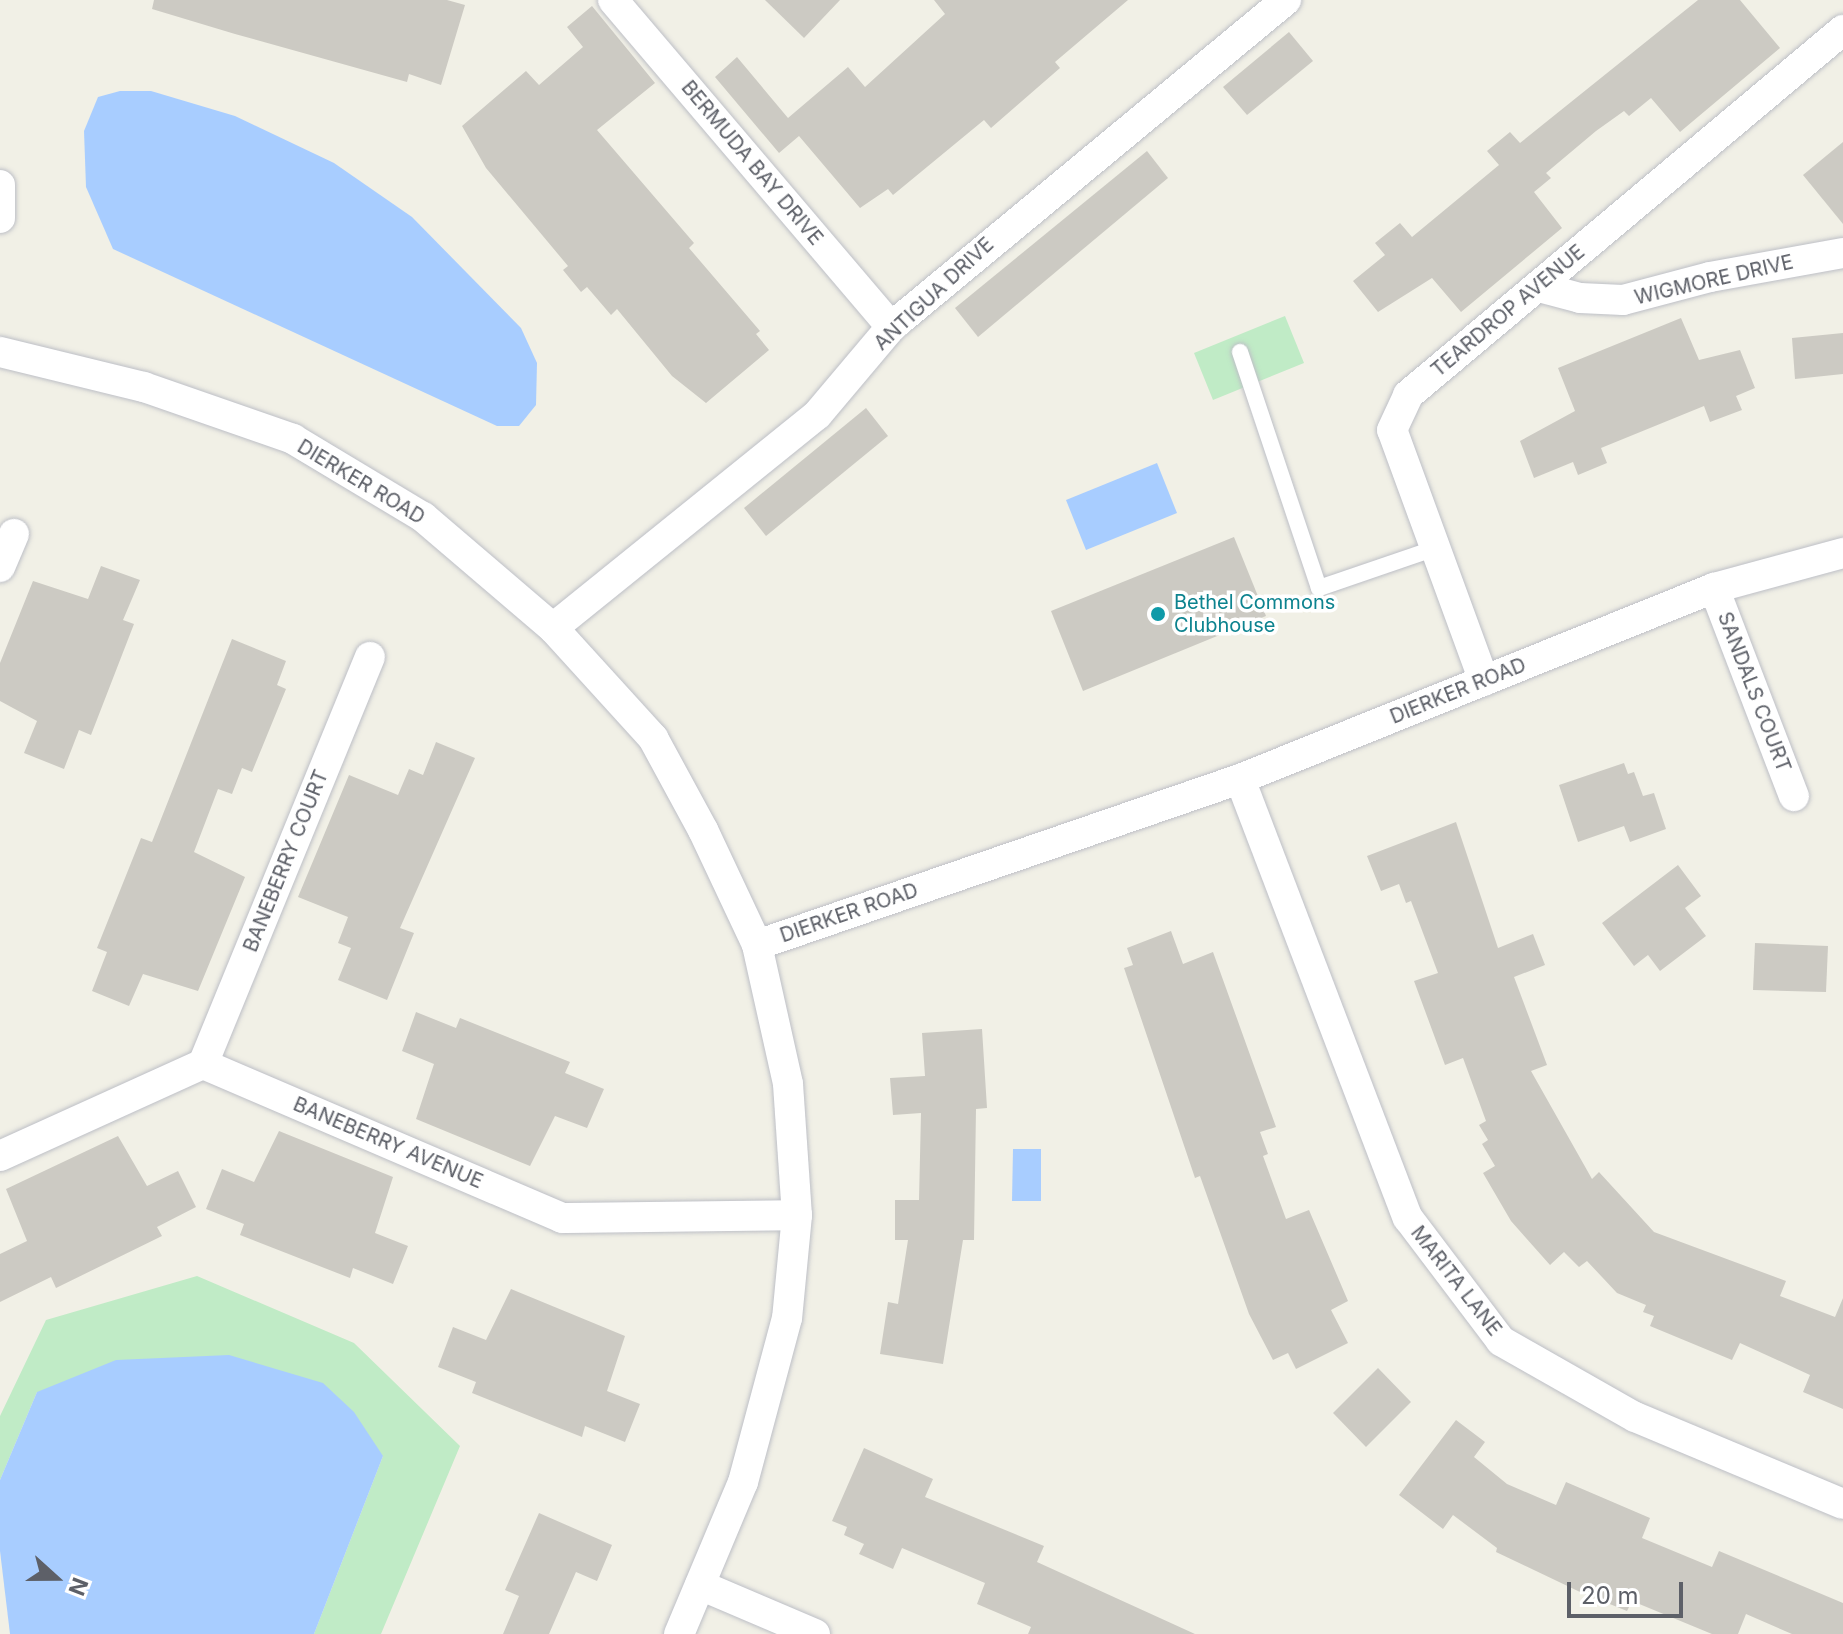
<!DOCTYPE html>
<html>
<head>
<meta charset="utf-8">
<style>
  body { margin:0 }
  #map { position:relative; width:1843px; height:1634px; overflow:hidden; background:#f1f0e6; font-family:Inter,sans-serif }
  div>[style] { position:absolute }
  .green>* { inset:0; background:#c0ebc6 }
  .water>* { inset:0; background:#a8cdff }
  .building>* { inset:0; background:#cccac3 }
  .roads { filter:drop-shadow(0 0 2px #bdbfc6) drop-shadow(0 0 2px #bdbfc6) }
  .lane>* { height:16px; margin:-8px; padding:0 8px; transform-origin:8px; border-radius:8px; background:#fff }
  .street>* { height:30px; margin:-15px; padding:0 15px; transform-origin:15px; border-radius:15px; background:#fff }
  .dots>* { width:22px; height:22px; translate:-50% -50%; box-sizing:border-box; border:4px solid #fff; border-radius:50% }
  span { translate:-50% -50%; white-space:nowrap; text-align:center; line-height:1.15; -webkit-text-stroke:7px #fff; paint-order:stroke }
  .street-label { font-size:20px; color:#5d6068 }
  .culture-label { font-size:20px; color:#0d838f }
  .left { translate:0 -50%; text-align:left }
  .north { position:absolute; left:16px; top:1538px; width:80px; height:80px; -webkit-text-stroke:6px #fff; paint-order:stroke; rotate:111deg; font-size:22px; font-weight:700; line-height:32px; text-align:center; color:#5d6068 }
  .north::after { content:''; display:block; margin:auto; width:28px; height:36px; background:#5d6068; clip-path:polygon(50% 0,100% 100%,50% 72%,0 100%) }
  .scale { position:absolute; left:1567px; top:1582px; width:116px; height:36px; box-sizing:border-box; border:4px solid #5d6068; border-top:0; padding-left:10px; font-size:24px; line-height:28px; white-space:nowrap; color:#5d6068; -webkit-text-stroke:6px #fff; paint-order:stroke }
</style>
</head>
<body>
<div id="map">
  <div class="green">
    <i style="clip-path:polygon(1285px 316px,1304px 363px,1213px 400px,1194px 353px)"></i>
    <i style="clip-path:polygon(197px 1276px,354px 1343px,460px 1446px,381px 1634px,314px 1634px,383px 1456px,37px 1392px,0 1480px,0 1416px,46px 1320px)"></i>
  </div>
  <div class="water">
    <i style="clip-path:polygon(120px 91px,151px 91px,235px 116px,334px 163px,412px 217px,521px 328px,537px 363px,536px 405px,519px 426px,497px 426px,113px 249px,86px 187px,84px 131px,98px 97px)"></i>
    <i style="clip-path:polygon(1157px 463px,1177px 513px,1086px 550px,1066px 500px)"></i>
    <i style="clip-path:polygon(1013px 1149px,1041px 1149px,1041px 1201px,1012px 1201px)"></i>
    <i style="clip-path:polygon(229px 1355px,323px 1383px,354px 1412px,383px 1456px,314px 1634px,10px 1634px,0 1551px,0 1480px,37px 1392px,116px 1360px)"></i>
  </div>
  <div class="building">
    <i style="clip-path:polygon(154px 0,447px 0,465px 5px,441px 85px,409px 74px,407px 82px,235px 34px,152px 9px)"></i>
    <i style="clip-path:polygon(765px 0,840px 0,804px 38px)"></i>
    <i style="clip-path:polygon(934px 0,1128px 0,1055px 62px,1060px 68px,991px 128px,984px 120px,893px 195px,888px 189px,860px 208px,799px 136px,779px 153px,715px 77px,737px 57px,788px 118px,848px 67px,865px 87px,945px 14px)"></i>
    <i style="clip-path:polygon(1698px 0,1740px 0,1780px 48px,1680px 132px,1651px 98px,1629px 116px,1624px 111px,1596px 131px,1546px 173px,1551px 178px,1534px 192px,1562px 228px,1461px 312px,1432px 278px,1378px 312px,1353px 281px,1385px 255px,1375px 243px,1400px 223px,1412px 237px,1499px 165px,1487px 151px,1510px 132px,1520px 143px)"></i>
    <i style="clip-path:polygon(592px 6px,655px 83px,597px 130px,694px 243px,689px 248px,760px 331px,756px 334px,769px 350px,706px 403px,672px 376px,617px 309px,611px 315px,587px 287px,581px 292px,563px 270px,568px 266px,486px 168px,462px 126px,526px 71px,539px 85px,583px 47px,567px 27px)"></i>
    <i style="clip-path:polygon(1289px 32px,1313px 61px,1247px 115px,1223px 87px)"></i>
    <i style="clip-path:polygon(1843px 142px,1843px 224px,1803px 175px)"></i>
    <i style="clip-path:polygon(1147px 151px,1168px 178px,978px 337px,955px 308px)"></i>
    <i style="clip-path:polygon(1681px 318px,1699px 360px,1740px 350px,1755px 388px,1736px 396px,1742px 410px,1710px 422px,1704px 406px,1601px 448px,1607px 463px,1578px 475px,1573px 462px,1534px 478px,1520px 441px,1575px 411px,1558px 368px)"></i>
    <i style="clip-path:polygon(1843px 333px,1843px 374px,1795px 379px,1792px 338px)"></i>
    <i style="clip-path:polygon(866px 408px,888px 436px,766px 536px,744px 508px)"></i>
    <i style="clip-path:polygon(1234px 537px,1266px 616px,1083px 691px,1051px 611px)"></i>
    <i style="clip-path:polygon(101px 566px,140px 580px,123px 620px,134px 624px,91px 735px,79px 730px,64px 769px,24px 753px,37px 721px,0 701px,0 663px,33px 581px,88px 599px)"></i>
    <i style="clip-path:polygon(232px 639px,286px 661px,277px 685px,286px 689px,252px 772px,242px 768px,232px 794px,218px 789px,194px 852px,245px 877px,198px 991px,143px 974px,129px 1006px,92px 991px,107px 952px,97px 948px,141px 838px,152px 842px)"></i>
    <i style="clip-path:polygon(436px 742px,475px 758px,400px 928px,414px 933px,387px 1000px,338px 980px,351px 948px,338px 943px,348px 917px,298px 897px,349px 775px,398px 795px,409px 769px,423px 775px)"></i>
    <i style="clip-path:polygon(1624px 763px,1628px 774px,1634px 772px,1643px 796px,1654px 793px,1666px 829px,1630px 842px,1624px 826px,1578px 842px,1559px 785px)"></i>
    <i style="clip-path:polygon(1456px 822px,1498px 948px,1533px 934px,1545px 965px,1514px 977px,1547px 1065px,1531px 1071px,1592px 1179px,1599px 1172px,1654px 1232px,1786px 1281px,1780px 1296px,1835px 1317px,1843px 1298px,1843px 1409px,1803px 1392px,1810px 1375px,1740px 1343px,1732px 1360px,1650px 1326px,1654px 1316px,1643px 1312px,1646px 1305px,1617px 1293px,1587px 1261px,1579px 1267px,1564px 1252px,1550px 1265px,1511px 1221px,1483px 1173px,1495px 1166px,1482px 1144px,1488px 1140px,1479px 1125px,1486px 1121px,1463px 1058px,1445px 1065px,1414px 981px,1438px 973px,1411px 901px,1406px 903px,1399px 884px,1381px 891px,1367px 856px)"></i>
    <i style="clip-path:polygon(1678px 865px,1701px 896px,1685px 908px,1706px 936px,1660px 971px,1648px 955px,1634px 966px,1602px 923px)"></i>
    <i style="clip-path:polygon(1171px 931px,1183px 964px,1213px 952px,1276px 1127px,1260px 1132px,1268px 1154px,1263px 1156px,1286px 1219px,1309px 1210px,1348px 1301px,1331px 1310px,1348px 1343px,1296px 1369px,1288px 1353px,1273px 1360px,1249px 1314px,1200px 1176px,1195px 1178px,1124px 968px,1133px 965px,1127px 948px)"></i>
    <i style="clip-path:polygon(1755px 943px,1828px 946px,1826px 992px,1753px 990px)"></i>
    <i style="clip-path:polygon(416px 1012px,456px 1028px,460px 1018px,570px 1062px,565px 1073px,604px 1089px,587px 1128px,555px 1116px,530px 1166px,416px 1119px,434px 1064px,402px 1051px)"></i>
    <i style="clip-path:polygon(982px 1029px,987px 1108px,976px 1109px,974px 1240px,963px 1240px,943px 1364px,880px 1354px,888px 1302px,898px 1304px,908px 1240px,895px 1240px,895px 1200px,919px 1200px,921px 1113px,893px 1115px,890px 1078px,925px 1076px,922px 1033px)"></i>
    <i style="clip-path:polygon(279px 1131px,393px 1177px,375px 1233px,408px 1246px,393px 1284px,353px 1268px,350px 1278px,240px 1235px,244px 1224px,206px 1209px,222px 1169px,254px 1182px)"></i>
    <i style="clip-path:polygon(118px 1136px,147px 1186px,178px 1171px,196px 1207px,157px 1227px,162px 1236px,56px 1288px,51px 1277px,0 1302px,0 1254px,27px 1241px,6px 1189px)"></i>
    <i style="clip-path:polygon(511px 1289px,625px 1336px,607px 1391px,640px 1404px,625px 1442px,585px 1426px,582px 1437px,472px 1393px,476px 1382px,438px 1367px,453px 1327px,486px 1340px)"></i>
    <i style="clip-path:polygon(1378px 1368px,1411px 1402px,1366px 1447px,1333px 1413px)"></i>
    <i style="clip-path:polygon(1456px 1420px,1485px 1442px,1474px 1457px,1507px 1484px,1556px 1505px,1566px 1482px,1650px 1518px,1642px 1538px,1712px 1567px,1719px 1551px,1843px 1603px,1843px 1634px,1792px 1634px,1746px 1614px,1738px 1634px,1712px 1634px,1632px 1601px,1627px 1611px,1580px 1592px,1496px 1552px,1497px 1548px,1453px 1515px,1443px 1529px,1399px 1495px)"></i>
    <i style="clip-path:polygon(864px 1448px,933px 1479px,925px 1497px,1044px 1546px,1037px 1562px,1195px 1634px,1028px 1634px,1031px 1627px,977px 1604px,985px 1583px,902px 1548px,893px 1569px,859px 1554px,864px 1544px,844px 1535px,847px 1527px,832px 1521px)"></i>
    <i style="clip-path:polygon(539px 1513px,612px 1545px,597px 1581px,576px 1572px,549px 1634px,503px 1634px,519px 1596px,505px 1590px)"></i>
  </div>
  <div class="roads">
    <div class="lane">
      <i style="left:1240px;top:352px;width:249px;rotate:71.5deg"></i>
      <i style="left:1319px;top:588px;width:124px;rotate:-18.9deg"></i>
    </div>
    <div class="street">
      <i style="left:613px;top:0;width:429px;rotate:49.6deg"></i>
      <i style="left:0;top:185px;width:33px;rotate:90deg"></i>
      <i style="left:1539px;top:287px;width:42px;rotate:15deg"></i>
      <i style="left:1580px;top:298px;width:43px;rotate:2.7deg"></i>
      <i style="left:1623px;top:300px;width:90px;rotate:-14.8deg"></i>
      <i style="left:1710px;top:277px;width:135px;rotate:-10.2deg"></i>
      <i style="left:0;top:352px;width:148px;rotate:13.7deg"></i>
      <i style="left:144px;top:387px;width:158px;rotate:19.2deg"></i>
      <i style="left:293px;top:439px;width:152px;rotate:31deg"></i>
      <i style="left:423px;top:517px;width:171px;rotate:40.5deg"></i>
      <i style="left:553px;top:628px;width:149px;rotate:47.7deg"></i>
      <i style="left:653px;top:738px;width:105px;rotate:61.5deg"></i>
      <i style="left:703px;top:830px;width:127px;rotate:64.8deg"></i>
      <i style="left:757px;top:945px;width:142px;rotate:77.4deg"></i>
      <i style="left:788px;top:1084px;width:131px;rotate:86.1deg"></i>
      <i style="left:797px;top:1215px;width:103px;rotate:95.5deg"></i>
      <i style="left:787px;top:1318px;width:170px;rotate:105deg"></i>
      <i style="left:743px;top:1482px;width:165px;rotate:112.8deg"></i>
      <i style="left:0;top:567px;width:36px;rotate:-67deg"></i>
      <i style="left:1714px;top:588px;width:223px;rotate:69deg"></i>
      <i style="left:553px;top:628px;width:339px;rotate:-38.9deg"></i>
      <i style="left:817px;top:415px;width:115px;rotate:-49.9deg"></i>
      <i style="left:891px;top:327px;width:513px;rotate:-39.62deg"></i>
      <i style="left:1484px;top:681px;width:267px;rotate:-110.1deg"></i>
      <i style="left:1392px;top:430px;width:38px;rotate:-65deg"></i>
      <i style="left:1408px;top:395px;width:568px;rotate:-40deg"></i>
      <i style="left:1240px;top:779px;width:470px;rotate:69.1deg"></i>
      <i style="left:1408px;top:1218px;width:154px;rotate:52.9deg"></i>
      <i style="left:1501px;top:1341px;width:154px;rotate:29.6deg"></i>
      <i style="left:1635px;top:1417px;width:225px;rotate:22.7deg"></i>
      <i style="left:757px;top:945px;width:511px;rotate:-18.97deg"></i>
      <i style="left:1240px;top:779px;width:511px;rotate:-21.95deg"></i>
      <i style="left:1714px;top:588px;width:134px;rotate:-15.2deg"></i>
      <i style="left:203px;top:1064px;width:440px;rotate:-67.7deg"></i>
      <i style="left:0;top:1156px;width:223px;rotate:-24.4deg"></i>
      <i style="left:203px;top:1064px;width:391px;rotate:23.2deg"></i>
      <i style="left:562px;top:1218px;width:235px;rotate:-0.7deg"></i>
      <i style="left:700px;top:1585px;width:125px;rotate:23.1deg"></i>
    </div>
  </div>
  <div class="dots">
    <i style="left:1158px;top:614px;background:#0f9aa8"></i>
  </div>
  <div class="street-label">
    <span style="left:752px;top:163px;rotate:50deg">BERMUDA BAY DRIVE</span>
    <span style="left:1714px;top:280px;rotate:-13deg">WIGMORE DRIVE</span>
    <span style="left:934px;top:294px;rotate:-43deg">ANTIGUA DRIVE</span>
    <span style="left:1508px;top:311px;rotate:-40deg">TEARDROP AVENUE</span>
    <span style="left:361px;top:482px;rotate:31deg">DIERKER ROAD</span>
    <span style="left:1458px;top:691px;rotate:-22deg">DIERKER ROAD</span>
    <span style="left:1754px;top:692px;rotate:69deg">SANDALS COURT</span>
    <span style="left:286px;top:861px;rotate:-68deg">BANEBERRY COURT</span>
    <span style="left:849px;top:913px;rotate:-19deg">DIERKER ROAD</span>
    <span style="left:388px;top:1143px;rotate:23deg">BANEBERRY AVENUE</span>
    <span style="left:1456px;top:1281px;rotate:52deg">MARITA LANE</span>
  </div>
  <div class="culture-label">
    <span class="left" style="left:1174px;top:614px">Bethel Commons<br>Clubhouse</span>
  </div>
  <div class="north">N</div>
  <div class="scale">20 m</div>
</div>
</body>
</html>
